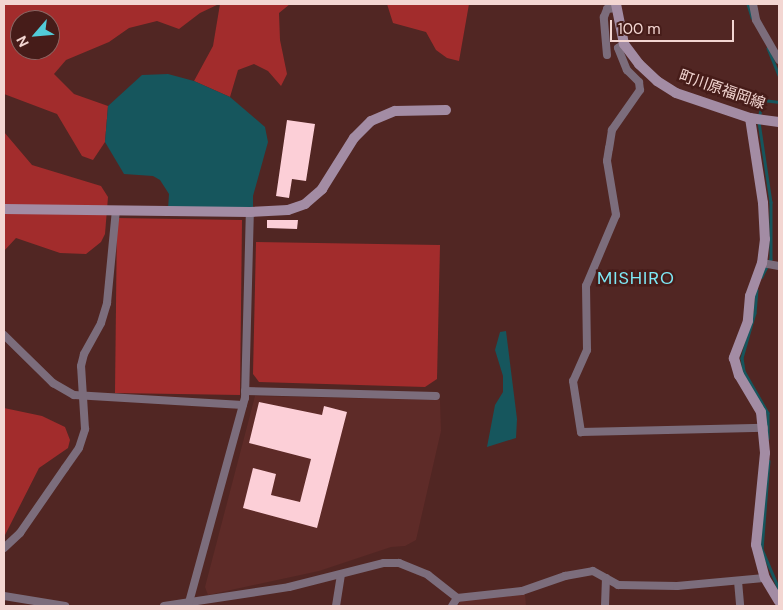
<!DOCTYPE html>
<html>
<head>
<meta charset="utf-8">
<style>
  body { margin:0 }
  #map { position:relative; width:783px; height:610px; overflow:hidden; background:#512623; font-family:"DM Sans","Noto Sans JP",sans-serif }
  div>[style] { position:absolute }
  .built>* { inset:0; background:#5e2b28 }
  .green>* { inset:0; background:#a22c2c }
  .water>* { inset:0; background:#16565d }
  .stream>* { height:2.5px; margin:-1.25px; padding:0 1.25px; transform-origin:1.25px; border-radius:1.25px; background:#16565d }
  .building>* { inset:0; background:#fccfd7 }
  .street>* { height:8px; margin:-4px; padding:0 4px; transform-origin:4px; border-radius:4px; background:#7c6d7c }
  .secondary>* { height:10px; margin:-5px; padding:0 5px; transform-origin:5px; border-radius:5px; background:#a38ca4 }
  span { translate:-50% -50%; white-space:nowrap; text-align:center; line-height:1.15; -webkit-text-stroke:5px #461c19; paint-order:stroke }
  .street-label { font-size:15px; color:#f3d6d2 }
  .quarter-label { font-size:18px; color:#7ee8f5; letter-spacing:1px }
  .frame { position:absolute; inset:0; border:5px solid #f3d6d2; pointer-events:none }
  .north { position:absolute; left:10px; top:10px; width:50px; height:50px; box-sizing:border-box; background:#461c19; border:1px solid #8b6663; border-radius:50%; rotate:243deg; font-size:14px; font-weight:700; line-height:20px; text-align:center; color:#f3d6d2 }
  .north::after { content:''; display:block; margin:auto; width:18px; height:22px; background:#52cbd8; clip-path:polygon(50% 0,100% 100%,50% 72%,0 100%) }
  .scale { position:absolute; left:610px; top:20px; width:124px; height:22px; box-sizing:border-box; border:2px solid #f3d6d2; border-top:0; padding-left:6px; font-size:15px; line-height:18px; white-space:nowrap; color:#f3d6d2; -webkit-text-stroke:4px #461c19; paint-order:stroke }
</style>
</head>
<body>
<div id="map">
  <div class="built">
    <i style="clip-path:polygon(255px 396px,440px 400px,441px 431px,416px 540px,405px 546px,391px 547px,319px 571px,208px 595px,205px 587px)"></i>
    <i style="clip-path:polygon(525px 594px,526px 606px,458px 606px,460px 601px)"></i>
  </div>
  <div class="green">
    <i style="clip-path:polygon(evenodd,4px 4px,219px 4px,200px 13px,179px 29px,157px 21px,129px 28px,109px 42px,66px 60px,54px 74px,74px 94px,108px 106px,105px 142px,93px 160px,82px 156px,57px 114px,4px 94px,4px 4px,20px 20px,50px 20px,50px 50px,20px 50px,20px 20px)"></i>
    <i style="clip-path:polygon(220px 4px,290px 4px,279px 13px,280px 40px,287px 74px,281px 86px,268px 71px,254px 64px,238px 70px,230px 97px,194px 81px,213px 46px)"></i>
    <i style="clip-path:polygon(387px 4px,469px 4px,459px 61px,447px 58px,436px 50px,426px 32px,393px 23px)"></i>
    <i style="clip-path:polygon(4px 132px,32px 165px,101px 186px,108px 197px,105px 234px,101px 242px,86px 254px,60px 253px,16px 238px,4px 251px)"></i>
    <i style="clip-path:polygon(117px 218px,242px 220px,240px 395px,115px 393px)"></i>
    <i style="clip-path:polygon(256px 242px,440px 245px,437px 379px,425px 387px,259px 382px,253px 374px)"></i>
    <i style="clip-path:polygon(4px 408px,42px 416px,65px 427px,70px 440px,68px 448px,39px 468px,4px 537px)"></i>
  </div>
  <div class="water">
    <i style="clip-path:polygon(168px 74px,194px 81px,230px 97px,265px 127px,268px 142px,253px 196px,253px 208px,168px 209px,169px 194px,160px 180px,153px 176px,124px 174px,105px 142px,108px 106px,142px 75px)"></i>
    <i style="clip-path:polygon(506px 331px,517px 419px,516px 438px,487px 447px,495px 405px,503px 392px,503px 376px,495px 350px,500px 332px)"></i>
  </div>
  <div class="stream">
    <i style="left:748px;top:4px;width:14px;rotate:73deg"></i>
    <i style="left:768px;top:48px;width:29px;rotate:68deg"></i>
    <i style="left:759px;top:116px;width:16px;rotate:-76deg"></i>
    <i style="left:763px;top:100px;width:16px;rotate:7deg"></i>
    <i style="left:759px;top:122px;width:81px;rotate:81.5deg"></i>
    <i style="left:771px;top:202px;width:57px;rotate:90deg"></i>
    <i style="left:771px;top:259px;width:20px;rotate:117deg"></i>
    <i style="left:757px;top:290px;width:23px;rotate:95deg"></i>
    <i style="left:755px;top:313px;width:47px;rotate:106.1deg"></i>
    <i style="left:742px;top:358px;width:13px;rotate:81deg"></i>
    <i style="left:744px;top:371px;width:48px;rotate:60.3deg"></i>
    <i style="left:768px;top:413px;width:25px;rotate:90deg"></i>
    <i style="left:769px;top:461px;width:88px;rotate:94.5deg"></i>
    <i style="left:762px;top:549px;width:43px;rotate:67deg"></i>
  </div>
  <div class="building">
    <i style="clip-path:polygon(287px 120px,315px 124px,306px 181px,292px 179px,289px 198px,276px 196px)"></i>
    <i style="clip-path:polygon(267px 220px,298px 220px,297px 229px,267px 228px)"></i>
    <i style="clip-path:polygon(259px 402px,322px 415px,324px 406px,347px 412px,317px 528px,243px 508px,253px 468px,276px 474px,271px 495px,300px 502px,311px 459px,249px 443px)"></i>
  </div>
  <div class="street">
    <i style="left:753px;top:4px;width:16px;rotate:79deg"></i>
    <i style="left:756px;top:20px;width:46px;rotate:60.1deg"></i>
    <i style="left:624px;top:44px;width:7px;rotate:146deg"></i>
    <i style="left:618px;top:48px;width:24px;rotate:68deg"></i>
    <i style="left:627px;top:70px;width:17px;rotate:45deg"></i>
    <i style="left:639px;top:82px;width:8px;rotate:83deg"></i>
    <i style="left:640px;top:90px;width:49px;rotate:125deg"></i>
    <i style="left:612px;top:130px;width:18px;rotate:99deg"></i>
    <i style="left:609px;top:148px;width:13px;rotate:99deg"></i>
    <i style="left:607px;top:161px;width:55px;rotate:80.5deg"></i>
    <i style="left:616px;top:215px;width:77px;rotate:112.9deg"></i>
    <i style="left:586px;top:286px;width:64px;rotate:89.1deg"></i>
    <i style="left:587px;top:350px;width:34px;rotate:114deg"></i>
    <i style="left:573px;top:381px;width:52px;rotate:81.1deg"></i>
    <i style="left:581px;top:432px;width:183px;rotate:-1.3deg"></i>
    <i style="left:607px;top:55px;width:38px;rotate:-95deg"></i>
    <i style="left:604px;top:17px;width:9px;rotate:-69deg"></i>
    <i style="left:607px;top:9px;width:10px;rotate:-6deg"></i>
    <i style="left:762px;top:263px;width:17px;rotate:10deg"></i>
    <i style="left:4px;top:335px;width:69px;rotate:44.4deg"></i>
    <i style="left:53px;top:383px;width:24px;rotate:30deg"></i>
    <i style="left:74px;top:395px;width:169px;rotate:3.4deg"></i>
    <i style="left:245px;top:391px;width:191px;rotate:1.5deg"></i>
    <i style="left:4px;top:548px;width:22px;rotate:-43deg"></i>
    <i style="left:20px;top:533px;width:79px;rotate:-55.3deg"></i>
    <i style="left:65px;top:468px;width:24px;rotate:-55deg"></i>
    <i style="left:79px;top:448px;width:20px;rotate:-72deg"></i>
    <i style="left:85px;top:429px;width:63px;rotate:-93.6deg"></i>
    <i style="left:81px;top:366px;width:12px;rotate:-76deg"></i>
    <i style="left:84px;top:354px;width:35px;rotate:-61deg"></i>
    <i style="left:101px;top:323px;width:21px;rotate:-73deg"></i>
    <i style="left:107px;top:303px;width:93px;rotate:-84.5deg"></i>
    <i style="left:738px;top:581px;width:25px;rotate:85deg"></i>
    <i style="left:4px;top:596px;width:62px;rotate:9.3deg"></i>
    <i style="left:164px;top:606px;width:126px;rotate:-8.6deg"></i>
    <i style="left:289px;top:587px;width:98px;rotate:-14.2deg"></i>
    <i style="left:384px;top:563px;width:15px"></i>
    <i style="left:399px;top:563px;width:31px;rotate:22deg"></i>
    <i style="left:428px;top:575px;width:37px;rotate:38deg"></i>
    <i style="left:188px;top:606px;width:216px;rotate:-74.7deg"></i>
    <i style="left:245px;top:398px;width:186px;rotate:-88.5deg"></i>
    <i style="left:336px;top:606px;width:30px;rotate:-81deg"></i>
    <i style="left:452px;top:606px;width:9px;rotate:-58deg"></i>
    <i style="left:457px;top:598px;width:65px;rotate:-6.1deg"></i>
    <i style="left:522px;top:591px;width:46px;rotate:-19.2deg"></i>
    <i style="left:565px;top:576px;width:28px;rotate:-10deg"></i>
    <i style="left:593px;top:571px;width:29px;rotate:29deg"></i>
    <i style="left:618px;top:585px;width:59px;rotate:1deg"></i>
    <i style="left:677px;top:586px;width:88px;rotate:-5.2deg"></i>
    <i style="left:605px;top:606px;width:28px;rotate:-88deg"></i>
  </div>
  <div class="secondary">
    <i style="left:616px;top:4px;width:41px;rotate:78.7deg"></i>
    <i style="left:624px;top:44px;width:25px;rotate:53deg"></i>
    <i style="left:639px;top:64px;width:25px;rotate:43deg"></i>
    <i style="left:657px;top:81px;width:22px;rotate:32deg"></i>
    <i style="left:676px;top:93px;width:78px;rotate:18.7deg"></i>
    <i style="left:750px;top:118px;width:29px;rotate:8deg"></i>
    <i style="left:750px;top:118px;width:86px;rotate:81.3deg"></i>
    <i style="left:763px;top:203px;width:36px;rotate:87deg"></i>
    <i style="left:765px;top:239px;width:24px;rotate:97deg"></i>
    <i style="left:762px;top:263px;width:35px;rotate:110deg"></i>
    <i style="left:750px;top:296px;width:25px;rotate:95deg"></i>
    <i style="left:748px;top:321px;width:40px;rotate:111deg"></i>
    <i style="left:734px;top:358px;width:18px;rotate:74deg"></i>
    <i style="left:739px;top:375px;width:43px;rotate:59.3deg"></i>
    <i style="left:761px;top:412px;width:41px;rotate:84.4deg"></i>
    <i style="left:765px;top:453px;width:92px;rotate:95.6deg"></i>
    <i style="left:756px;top:545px;width:34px;rotate:75deg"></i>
    <i style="left:765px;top:578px;width:27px;rotate:59deg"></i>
    <i style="left:4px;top:209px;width:246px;rotate:0.7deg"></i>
    <i style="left:250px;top:212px;width:38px;rotate:-3deg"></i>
    <i style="left:288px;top:210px;width:18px;rotate:-19deg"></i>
    <i style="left:305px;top:204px;width:23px;rotate:-41deg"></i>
    <i style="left:322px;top:189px;width:60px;rotate:-57.9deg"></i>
    <i style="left:354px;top:138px;width:24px;rotate:-45deg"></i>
    <i style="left:371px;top:121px;width:26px;rotate:-23deg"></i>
    <i style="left:395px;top:111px;width:51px;rotate:-1.1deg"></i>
  </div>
  <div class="street-label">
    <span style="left:722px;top:90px;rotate:19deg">町川原福岡線</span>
  </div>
  <div class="quarter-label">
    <span style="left:636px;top:278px">MISHIRO</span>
  </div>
  <div class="frame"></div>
  <div class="north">N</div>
  <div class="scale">100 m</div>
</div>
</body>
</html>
